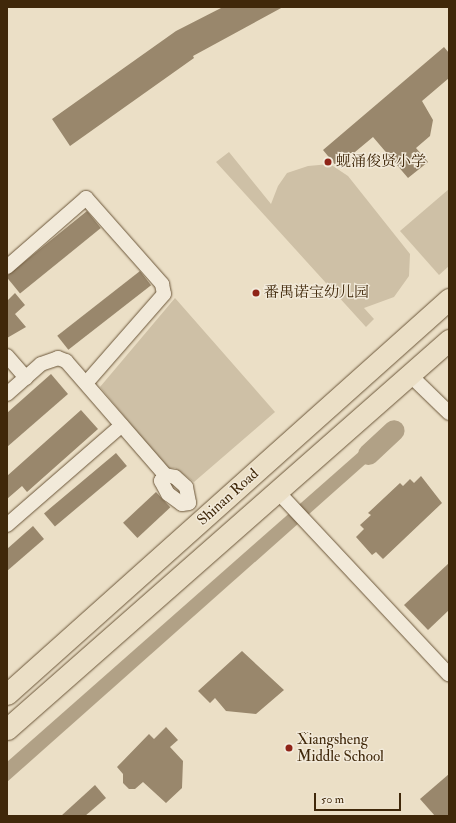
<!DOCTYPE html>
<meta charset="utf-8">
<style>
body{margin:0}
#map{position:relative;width:456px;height:823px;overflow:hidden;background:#ebdfc6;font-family:"IM FELL Double Pica","Noto Serif SC",serif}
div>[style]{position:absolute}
.green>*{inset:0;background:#cec0a6}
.water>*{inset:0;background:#b1a186}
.river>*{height:21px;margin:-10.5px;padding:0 10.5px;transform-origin:10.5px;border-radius:10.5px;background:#b1a186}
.building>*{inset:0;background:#99876c;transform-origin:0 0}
.roads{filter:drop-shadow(0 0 1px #6b5639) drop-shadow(0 0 1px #6b5639)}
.minor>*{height:14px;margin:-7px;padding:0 7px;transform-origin:7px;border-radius:7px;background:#f2eada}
.highway>*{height:21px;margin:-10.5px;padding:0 10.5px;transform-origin:10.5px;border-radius:10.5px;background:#ebdfc6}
.dots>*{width:11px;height:11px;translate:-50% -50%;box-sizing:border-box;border:2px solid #f2eada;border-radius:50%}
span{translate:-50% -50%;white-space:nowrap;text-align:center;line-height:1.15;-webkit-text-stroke:3px #f2eada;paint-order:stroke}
.poi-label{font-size:15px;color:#40280a}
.left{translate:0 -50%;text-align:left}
.street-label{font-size:15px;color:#40280a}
.frame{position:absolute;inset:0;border:8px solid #40280a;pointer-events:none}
.scale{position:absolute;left:314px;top:793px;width:87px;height:18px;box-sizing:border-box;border:2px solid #40280a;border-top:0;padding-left:5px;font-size:12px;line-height:14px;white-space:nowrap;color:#40280a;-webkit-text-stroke:3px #f2eada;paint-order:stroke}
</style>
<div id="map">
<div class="green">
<i style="clip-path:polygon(229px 152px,271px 204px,278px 186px,287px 173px,308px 166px,330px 164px,348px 176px,410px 254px,409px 276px,394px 297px,364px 308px,374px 319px,366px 327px,216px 162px)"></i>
<i style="clip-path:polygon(449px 189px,449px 266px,439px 275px,400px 231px)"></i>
<i style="clip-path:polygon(175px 298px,275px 412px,194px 482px,175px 468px,167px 468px,100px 387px)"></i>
</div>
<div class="water">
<i style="clip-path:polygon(390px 435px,388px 444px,7px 782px,7px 762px,377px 436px)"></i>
</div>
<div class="river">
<i style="left:368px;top:454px;width:35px;rotate:-43deg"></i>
</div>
<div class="building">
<i style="clip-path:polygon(223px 7px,283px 7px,193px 56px,194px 58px,70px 146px,52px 119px,176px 31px)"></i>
<i style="clip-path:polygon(444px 47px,449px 53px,449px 78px,422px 101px,433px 120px,430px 136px,416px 148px,428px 162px,408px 178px,373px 137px,337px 167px,323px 150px)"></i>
<i style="left:87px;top:211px;width:22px;height:104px;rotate:51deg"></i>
<i style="left:140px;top:271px;width:18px;height:105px;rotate:52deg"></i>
<i style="clip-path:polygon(15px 293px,25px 305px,15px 314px,26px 327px,7px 338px,7px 301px)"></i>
<i style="clip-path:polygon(51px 374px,68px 394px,7px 447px,7px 413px)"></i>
<i style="clip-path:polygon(81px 410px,98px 429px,27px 492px,22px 486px,7px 499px,7px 476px)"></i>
<i style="left:116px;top:453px;width:17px;height:94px;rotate:50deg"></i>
<i style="clip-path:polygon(421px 476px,442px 503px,383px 559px,376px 552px,372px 555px,356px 537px,364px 529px,360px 525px,371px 515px,368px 513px,400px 483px,403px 486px,410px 479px,414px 483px)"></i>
<i style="left:156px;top:492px;width:21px;height:45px;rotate:47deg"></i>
<i style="clip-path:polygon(33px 526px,44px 539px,7px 571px,7px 549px)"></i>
<i style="clip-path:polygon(449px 563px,449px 610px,428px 630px,404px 605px)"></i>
<i style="clip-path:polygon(242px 651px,284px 690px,256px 714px,226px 711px,215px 698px,210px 703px,198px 691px)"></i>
<i style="clip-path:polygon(166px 727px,178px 740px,170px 747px,183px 761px,182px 788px,166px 803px,143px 782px,135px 789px,129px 789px,123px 783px,123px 774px,117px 767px,149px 734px,154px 739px)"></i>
<i style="clip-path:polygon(449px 774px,449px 816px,435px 816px,420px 799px)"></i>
<i style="clip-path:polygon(95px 785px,106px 798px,85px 816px,61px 816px)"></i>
</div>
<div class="roads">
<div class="minor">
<i style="left:7px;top:267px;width:105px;rotate:-41.1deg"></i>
<i style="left:86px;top:198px;width:115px;rotate:48.5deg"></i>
<i style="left:162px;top:284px;width:10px;rotate:79deg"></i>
<i style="left:164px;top:294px;width:118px;rotate:131.2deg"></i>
<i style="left:7px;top:356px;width:29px;rotate:49deg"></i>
<i style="left:411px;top:376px;width:53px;rotate:44.2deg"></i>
<i style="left:7px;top:394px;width:45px;rotate:-41.4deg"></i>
<i style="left:41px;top:364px;width:18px;rotate:-19deg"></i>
<i style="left:58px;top:358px;width:9px;rotate:21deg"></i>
<i style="left:66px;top:361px;width:151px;rotate:49deg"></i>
<i style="left:165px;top:475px;width:10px;rotate:11deg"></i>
<i style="left:175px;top:477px;width:15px;rotate:42deg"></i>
<i style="left:186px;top:487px;width:16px;rotate:79deg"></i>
<i style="left:189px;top:503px;width:7px;rotate:172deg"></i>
<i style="left:182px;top:504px;width:17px;rotate:-144deg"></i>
<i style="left:168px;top:494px;width:15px;rotate:-118deg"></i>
<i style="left:161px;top:481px;width:7px;rotate:-56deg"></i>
<i style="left:278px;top:492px;width:250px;rotate:46.9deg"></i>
<i style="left:7px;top:525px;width:152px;rotate:-41deg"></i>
</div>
<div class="highway">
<i style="left:7px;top:694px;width:593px;rotate:-41.79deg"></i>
<i style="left:7px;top:729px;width:589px;rotate:-41.35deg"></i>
</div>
</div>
<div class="dots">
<i style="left:328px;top:162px;background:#8f2418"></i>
<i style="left:256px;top:293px;background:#8f2418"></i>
<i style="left:289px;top:748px;background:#8f2418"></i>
</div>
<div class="poi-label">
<span class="left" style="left:336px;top:162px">蚬涌俊贤小学</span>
<span class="left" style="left:264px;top:293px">番禺诺宝幼儿园</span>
<span class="left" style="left:297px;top:748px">Xiangsheng<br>Middle School</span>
</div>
<div class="street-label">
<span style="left:228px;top:497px;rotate:-42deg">Shinan Road</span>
</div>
<div class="frame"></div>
<div class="scale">50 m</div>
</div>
